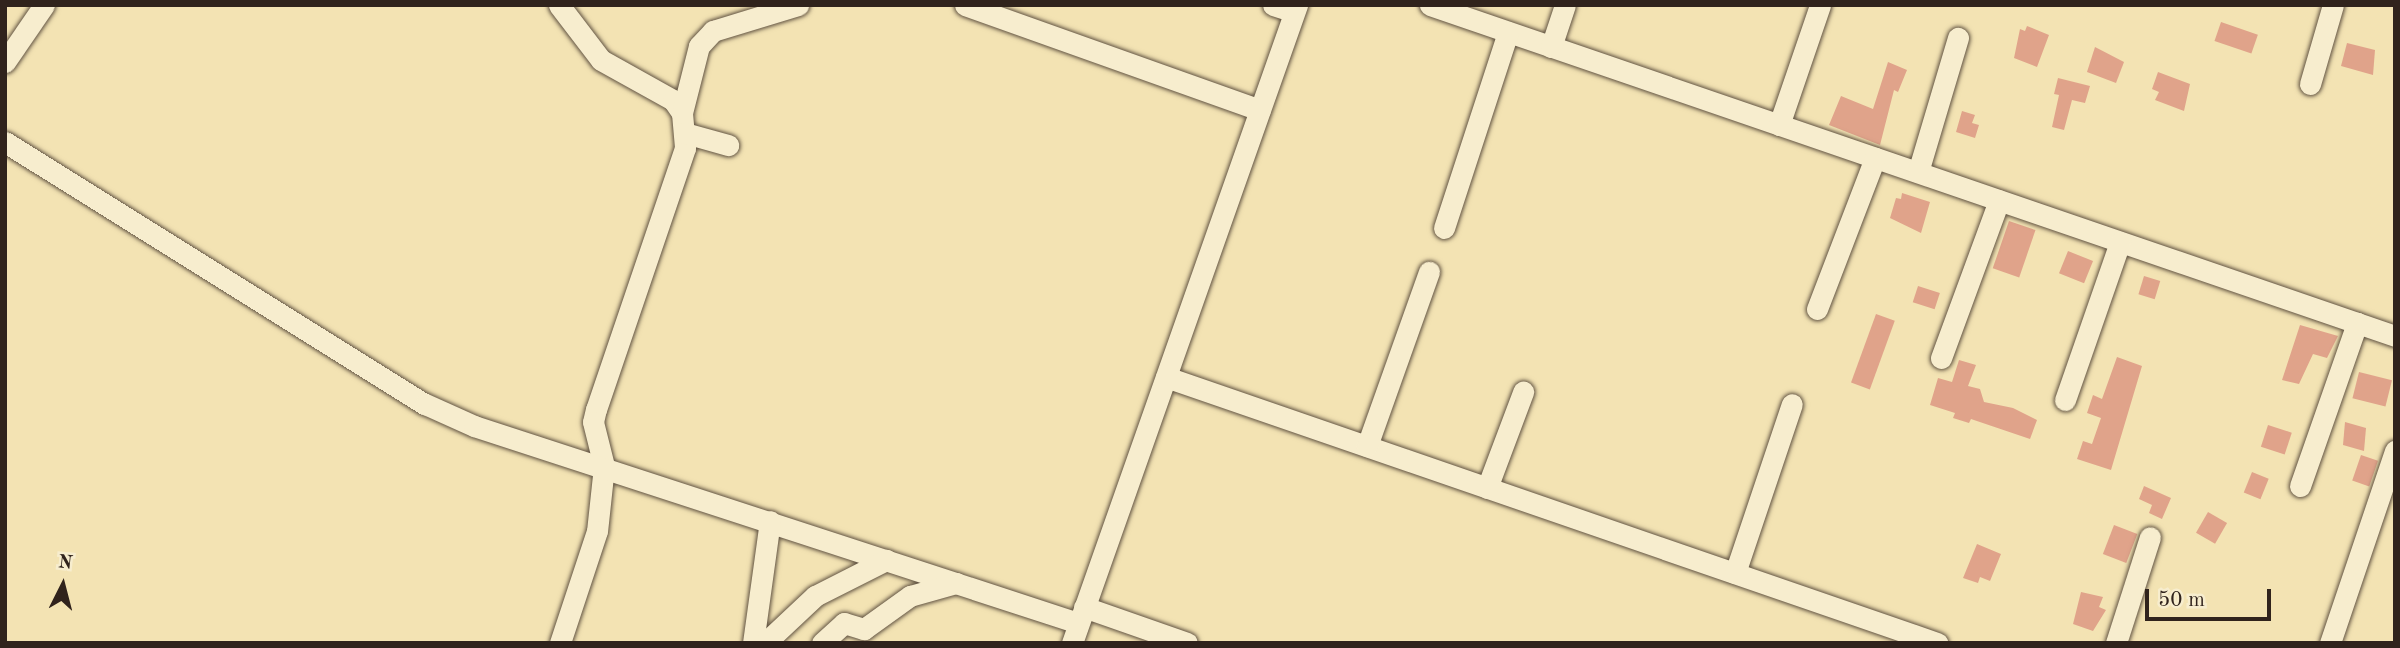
<!DOCTYPE html>
<style>
body{margin:0}
#map{position:relative;width:2400px;height:648px;overflow:hidden;background:#f3e3b3;font-family:"Old Standard TT",serif}
div>[style]{position:absolute}
.building>*{inset:0;background:#e0a38a;transform-origin:0 0}
.roads{filter:drop-shadow(0 0 2px #615342) drop-shadow(0 0 2px #615342)}
.minor>*{height:21px;margin:-10.5px;padding:0 10.5px;transform-origin:10.5px;border-radius:10.5px;background:#f7edce}
span{translate:-50% -50%;white-space:nowrap;text-align:center;line-height:1.15;-webkit-text-stroke:7px #f7edce;paint-order:stroke}
.frame{position:absolute;inset:0;border:7px solid #30231c;pointer-events:none}
.north{position:absolute;left:28px;top:550px;width:70px;height:70px;-webkit-text-stroke:5px #f7edce;paint-order:stroke;rotate:6deg;font-size:19px;font-weight:700;line-height:28px;text-align:center;color:#30231c}
.north::after{content:'';display:block;margin:auto;width:24px;height:32px;background:#30231c;clip-path:polygon(50% 0,100% 100%,50% 72%,0 100%)}
.scale{position:absolute;left:2145px;top:589px;width:126px;height:32px;box-sizing:border-box;border:4px solid #30231c;border-top:0;padding-left:9px;font-size:21px;line-height:24px;white-space:nowrap;color:#30231c;-webkit-text-stroke:5px #f7edce;paint-order:stroke}
</style>
<div id="map">
<div class="building">
<i style="left:2221px;top:22px;width:39px;height:20px;rotate:19deg"></i>
<i style="clip-path:polygon(2027px 26px,2049px 35px,2037px 67px,2014px 58px,2020px 29px,2025px 31px)"></i>
<i style="clip-path:polygon(2347px 43px,2375px 50px,2373px 75px,2341px 66px)"></i>
<i style="clip-path:polygon(2095px 47px,2124px 62px,2116px 83px,2087px 72px)"></i>
<i style="clip-path:polygon(1888px 62px,1907px 70px,1898px 92px,1894px 90px,1880px 145px,1829px 125px,1841px 96px,1873px 109px)"></i>
<i style="clip-path:polygon(2158px 72px,2190px 84px,2184px 111px,2155px 100px,2159px 92px,2152px 89px)"></i>
<i style="clip-path:polygon(2058px 78px,2090px 86px,2085px 103px,2072px 100px,2064px 130px,2052px 127px,2059px 95px,2054px 94px)"></i>
<i style="clip-path:polygon(1962px 111px,1975px 115px,1972px 123px,1979px 125px,1975px 138px,1956px 132px)"></i>
<i style="clip-path:polygon(1902px 193px,1930px 202px,1921px 233px,1890px 218px,1896px 198px,1901px 199px)"></i>
<i style="left:2009px;top:221px;width:28px;height:50px;rotate:19deg"></i>
<i style="left:2068px;top:251px;width:27px;height:24px;rotate:22deg"></i>
<i style="left:2144px;top:276px;width:17px;height:19px;rotate:17deg"></i>
<i style="left:1918px;top:286px;width:23px;height:17px;rotate:18deg"></i>
<i style="left:1876px;top:314px;width:20px;height:73px;rotate:20deg"></i>
<i style="clip-path:polygon(2300px 325px,2338px 336px,2327px 358px,2313px 354px,2299px 384px,2282px 380px)"></i>
<i style="clip-path:polygon(2117px 357px,2142px 366px,2111px 470px,2077px 459px,2083px 441px,2092px 444px,2101px 418px,2087px 413px,2093px 395px,2102px 399px)"></i>
<i style="clip-path:polygon(1959px 360px,1976px 365px,1968px 386px,1980px 389px,1984px 402px,2013px 408px,2037px 420px,2030px 439px,1971px 419px,1969px 423px,1953px 418px,1955px 413px,1930px 405px,1938px 378px,1952px 382px)"></i>
<i style="left:2359px;top:372px;width:34px;height:27px;rotate:14deg"></i>
<i style="clip-path:polygon(2345px 422px,2366px 428px,2364px 451px,2343px 445px)"></i>
<i style="left:2268px;top:425px;width:25px;height:23px;rotate:18deg"></i>
<i style="left:2361px;top:455px;width:18px;height:27px;rotate:19deg"></i>
<i style="left:2252px;top:472px;width:18px;height:22px;rotate:22deg"></i>
<i style="clip-path:polygon(2144px 486px,2171px 498px,2162px 519px,2149px 513px,2152px 505px,2139px 499px)"></i>
<i style="left:2208px;top:512px;width:22px;height:24px;rotate:30deg"></i>
<i style="left:2114px;top:525px;width:25px;height:31px;rotate:21deg"></i>
<i style="clip-path:polygon(1977px 544px,2001px 554px,1990px 581px,1980px 577px,1978px 583px,1963px 578px)"></i>
<i style="clip-path:polygon(2081px 592px,2103px 597px,2099px 607px,2106px 610px,2093px 631px,2073px 624px)"></i>
</div>
<div class="roads">
<div class="minor">
<i style="left:559px;top:5px;width:69px;rotate:52.6deg"></i>
<i style="left:601px;top:60px;width:82px;rotate:29.1deg"></i>
<i style="left:673px;top:100px;width:16px;rotate:55deg"></i>
<i style="left:682px;top:113px;width:35px;rotate:85deg"></i>
<i style="left:685px;top:148px;width:276px;rotate:108.8deg"></i>
<i style="left:596px;top:409px;width:13px;rotate:103deg"></i>
<i style="left:593px;top:422px;width:45px;rotate:76deg"></i>
<i style="left:604px;top:466px;width:65px;rotate:96.1deg"></i>
<i style="left:597px;top:531px;width:118px;rotate:108.3deg"></i>
<i style="left:965px;top:5px;width:313px;rotate:19.6deg"></i>
<i style="left:1273px;top:5px;width:22px;rotate:18deg"></i>
<i style="left:1430px;top:5px;width:1020px;rotate:18.93deg"></i>
<i style="left:1551px;top:47px;width:44px;rotate:-71.6deg"></i>
<i style="left:5px;top:62px;width:69px;rotate:-55.6deg"></i>
<i style="left:2310px;top:84px;width:82px;rotate:-73.8deg"></i>
<i style="left:682px;top:113px;width:69px;rotate:-75.8deg"></i>
<i style="left:699px;top:46px;width:21px;rotate:-47deg"></i>
<i style="left:713px;top:31px;width:89px;rotate:-17deg"></i>
<i style="left:1779px;top:125px;width:127px;rotate:-71.1deg"></i>
<i style="left:685px;top:133px;width:45px;rotate:15.6deg"></i>
<i style="left:5px;top:142px;width:495px;rotate:32deg"></i>
<i style="left:425px;top:404px;width:54px;rotate:24.2deg"></i>
<i style="left:474px;top:426px;width:635px;rotate:18.06deg"></i>
<i style="left:1918px;top:172px;width:140px;rotate:-73.4deg"></i>
<i style="left:1444px;top:228px;width:206px;rotate:-71.9deg"></i>
<i style="left:1817px;top:309px;width:162px;rotate:-69deg"></i>
<i style="left:1941px;top:358px;width:168px;rotate:-69.8deg"></i>
<i style="left:1166px;top:377px;width:816px;rotate:19.03deg"></i>
<i style="left:2065px;top:400px;width:167px;rotate:-70.8deg"></i>
<i style="left:1367px;top:446px;width:185px;rotate:-70.4deg"></i>
<i style="left:2300px;top:486px;width:173px;rotate:-70.7deg"></i>
<i style="left:1487px;top:488px;width:103px;rotate:-69.4deg"></i>
<i style="left:1735px;top:573px;width:178px;rotate:-71.4deg"></i>
<i style="left:1084px;top:607px;width:109px;rotate:19.3deg"></i>
<i style="left:753px;top:643px;width:123px;rotate:-82.1deg"></i>
<i style="left:765px;top:643px;width:69px;rotate:-43.2deg"></i>
<i style="left:815px;top:596px;width:80px;rotate:-26.9deg"></i>
<i style="left:822px;top:643px;width:30px;rotate:-42deg"></i>
<i style="left:844px;top:623px;width:21px;rotate:17deg"></i>
<i style="left:864px;top:629px;width:57px;rotate:-35.7deg"></i>
<i style="left:910px;top:596px;width:48px;rotate:-15.8deg"></i>
<i style="left:1072px;top:643px;width:677px;rotate:-70.57deg"></i>
<i style="left:2116px;top:643px;width:111px;rotate:-72.2deg"></i>
<i style="left:2330px;top:643px;width:203px;rotate:-71.3deg"></i>
</div>
</div>
<div class="frame"></div>
<div class="north">N</div>
<div class="scale">50 m</div>
</div>
